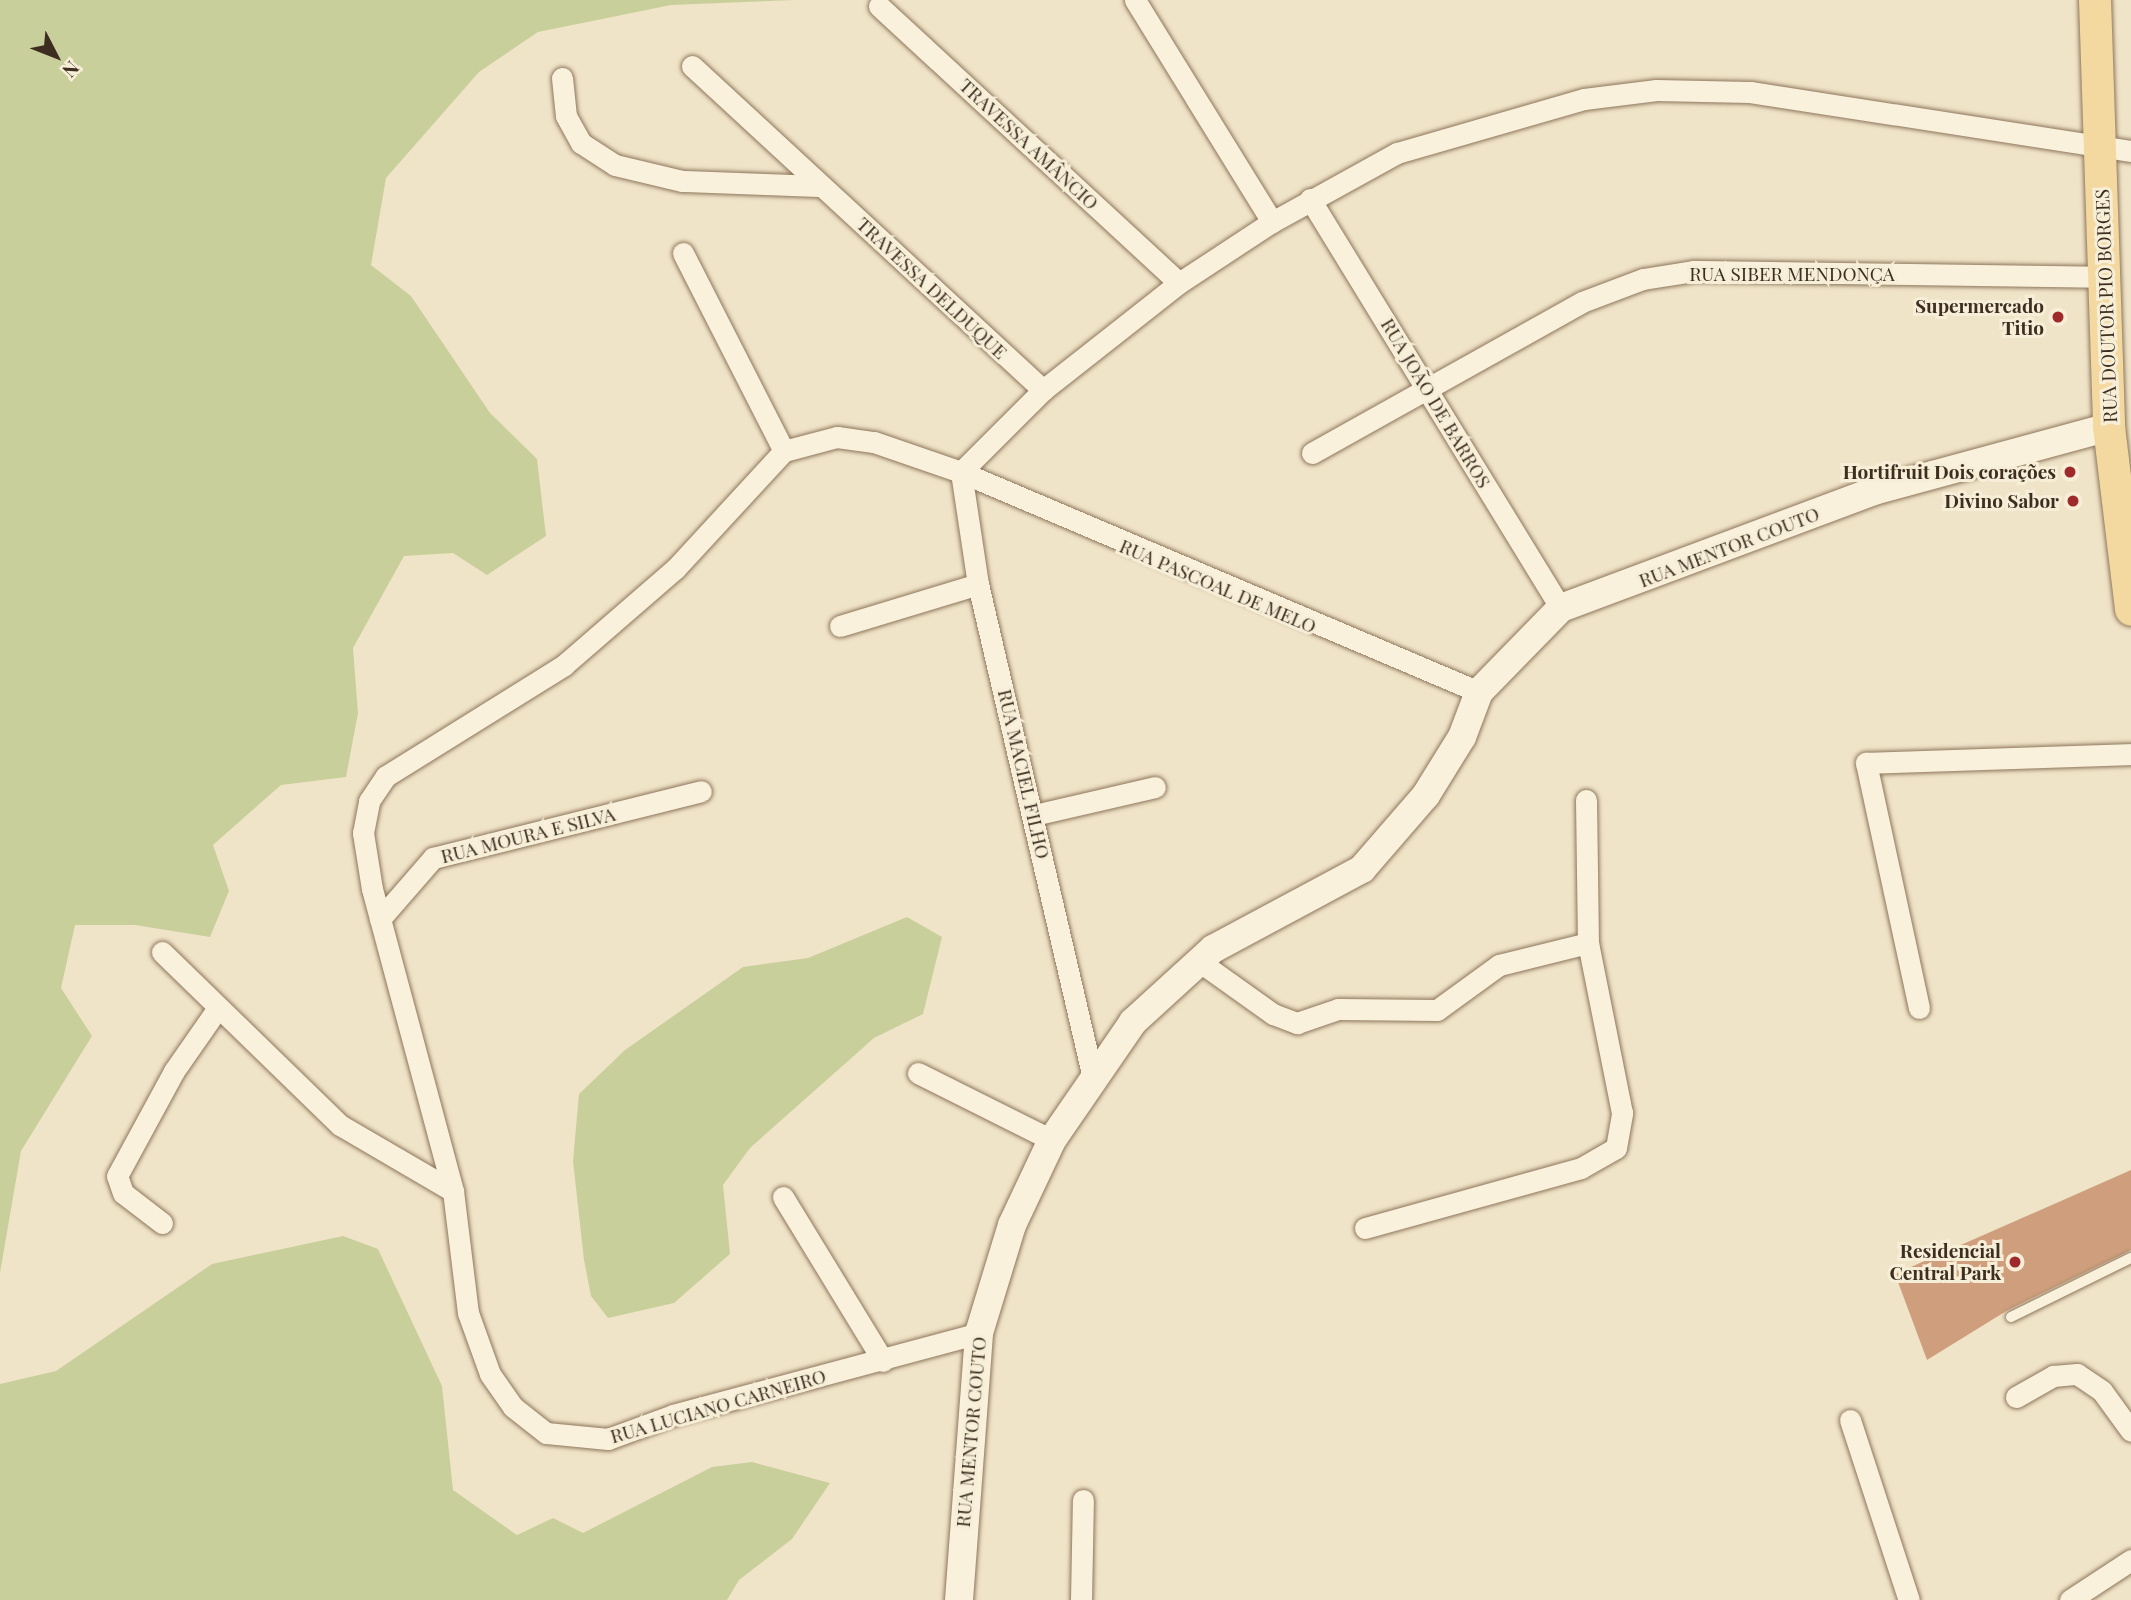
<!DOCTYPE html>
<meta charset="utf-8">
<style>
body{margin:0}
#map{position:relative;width:2131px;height:1600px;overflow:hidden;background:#f0e4c8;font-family:"Playfair Display",serif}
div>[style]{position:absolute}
.green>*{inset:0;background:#c9cf9b}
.building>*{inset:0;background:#cf9f7d}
.roads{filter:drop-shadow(0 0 2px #8d765c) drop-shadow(0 0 2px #8d765c)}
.lane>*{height:10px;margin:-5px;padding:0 5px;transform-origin:5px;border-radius:5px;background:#faf1dc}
.street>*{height:21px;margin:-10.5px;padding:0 10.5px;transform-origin:10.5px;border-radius:10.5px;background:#faf1dc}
.secondary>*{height:28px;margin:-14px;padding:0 14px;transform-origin:14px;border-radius:14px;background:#faf1dc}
.primary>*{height:32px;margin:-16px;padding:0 16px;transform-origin:16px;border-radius:16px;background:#f3d9a0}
.dots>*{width:19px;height:19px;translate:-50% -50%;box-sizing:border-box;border:4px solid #f7eed8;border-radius:50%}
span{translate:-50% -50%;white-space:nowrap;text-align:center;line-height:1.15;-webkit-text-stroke:6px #f7eed8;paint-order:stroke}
.street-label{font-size:19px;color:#3d2e20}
.poi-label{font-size:19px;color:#3d2e20;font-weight:700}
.right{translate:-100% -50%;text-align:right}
.north{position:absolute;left:21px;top:21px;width:70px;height:70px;-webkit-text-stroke:5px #f7eed8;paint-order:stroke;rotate:132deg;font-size:19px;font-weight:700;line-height:28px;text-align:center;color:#3d2e20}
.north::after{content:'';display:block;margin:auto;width:24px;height:32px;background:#3d2e20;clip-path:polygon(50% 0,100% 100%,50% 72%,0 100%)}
</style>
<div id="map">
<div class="green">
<i style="clip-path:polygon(0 0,794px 0,671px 5px,538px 32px,479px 72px,386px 178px,371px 265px,411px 296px,490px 413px,537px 459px,546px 536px,487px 575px,453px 553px,404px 556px,353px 648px,358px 713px,346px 777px,281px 785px,213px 845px,229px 891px,210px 937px,135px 925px,75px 925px,61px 988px,92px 1036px,21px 1151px,0 1273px)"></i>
<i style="clip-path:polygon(907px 917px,942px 937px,923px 1014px,874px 1038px,750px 1148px,723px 1185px,730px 1254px,674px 1303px,608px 1318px,591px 1296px,584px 1260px,573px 1161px,579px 1094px,625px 1050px,743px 967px,808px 958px)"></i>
<i style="clip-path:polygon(343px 1236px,378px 1249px,442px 1386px,453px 1490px,517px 1535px,553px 1518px,583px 1533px,712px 1467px,752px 1462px,830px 1483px,792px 1539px,739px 1580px,727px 1600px,0 1600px,0 1384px,56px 1371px,212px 1264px)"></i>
</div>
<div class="building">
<i style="clip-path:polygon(2131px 1170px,2131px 1250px,2008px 1310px,1927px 1360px,1895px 1274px)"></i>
</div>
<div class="roads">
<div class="lane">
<i style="left:2011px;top:1317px;width:134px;rotate:-26.2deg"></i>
</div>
<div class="street">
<i style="left:1135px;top:0;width:261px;rotate:58.3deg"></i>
<i style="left:879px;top:6px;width:408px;rotate:42.7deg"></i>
<i style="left:692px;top:66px;width:478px;rotate:42.7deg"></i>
<i style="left:562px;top:78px;width:38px;rotate:84deg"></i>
<i style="left:566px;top:116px;width:31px;rotate:61deg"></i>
<i style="left:581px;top:143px;width:40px;rotate:32.9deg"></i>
<i style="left:615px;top:165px;width:69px;rotate:13.4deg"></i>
<i style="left:682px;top:181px;width:139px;rotate:2.1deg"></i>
<i style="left:1310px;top:199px;width:480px;rotate:58.5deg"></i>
<i style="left:683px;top:253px;width:222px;rotate:63deg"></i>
<i style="left:1312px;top:453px;width:309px;rotate:-29.2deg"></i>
<i style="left:1582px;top:302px;width:65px;rotate:-20.7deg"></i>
<i style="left:1643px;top:279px;width:52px;rotate:-8.9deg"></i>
<i style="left:1694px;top:271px;width:412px;rotate:0.8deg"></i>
<i style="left:961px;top:472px;width:113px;rotate:81.4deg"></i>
<i style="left:978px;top:584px;width:503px;rotate:76.9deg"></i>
<i style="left:961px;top:472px;width:563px;rotate:23.01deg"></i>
<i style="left:840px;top:626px;width:144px;rotate:-16.9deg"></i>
<i style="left:1034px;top:815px;width:124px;rotate:-13deg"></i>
<i style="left:380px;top:919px;width:81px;rotate:-49deg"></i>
<i style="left:433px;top:858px;width:276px;rotate:-14deg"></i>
<i style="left:162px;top:952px;width:248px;rotate:44.2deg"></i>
<i style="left:340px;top:1125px;width:131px;rotate:30.3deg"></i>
<i style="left:1200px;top:962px;width:90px;rotate:35.5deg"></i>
<i style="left:1273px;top:1014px;width:26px;rotate:21deg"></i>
<i style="left:1297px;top:1023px;width:43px;rotate:-18.9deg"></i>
<i style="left:1338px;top:1009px;width:99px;rotate:0.6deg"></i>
<i style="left:1437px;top:1010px;width:77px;rotate:-36deg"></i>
<i style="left:1499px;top:965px;width:92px;rotate:-13.9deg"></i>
<i style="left:1919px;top:1008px;width:251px;rotate:-102.2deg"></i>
<i style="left:1866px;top:763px;width:265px;rotate:-1.9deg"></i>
<i style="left:918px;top:1073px;width:150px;rotate:26.6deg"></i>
<i style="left:783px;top:1197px;width:192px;rotate:58.6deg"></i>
<i style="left:162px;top:1223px;width:49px;rotate:-142.4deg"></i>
<i style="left:123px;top:1193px;width:18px;rotate:-109deg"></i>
<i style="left:117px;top:1176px;width:119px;rotate:-61.5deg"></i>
<i style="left:174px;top:1071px;width:77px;rotate:-55.1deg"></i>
<i style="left:1365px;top:1228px;width:224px;rotate:-15.5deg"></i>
<i style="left:1581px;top:1168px;width:40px;rotate:-29.7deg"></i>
<i style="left:1616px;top:1148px;width:36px;rotate:-80deg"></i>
<i style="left:1622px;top:1113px;width:173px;rotate:-101.3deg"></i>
<i style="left:1588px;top:943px;width:143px;rotate:-90.8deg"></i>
<i style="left:979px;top:1333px;width:317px;rotate:165deg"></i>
<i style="left:673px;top:1415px;width:69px;rotate:159.7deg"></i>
<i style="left:608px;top:1439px;width:62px;rotate:-174.5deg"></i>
<i style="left:546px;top:1433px;width:42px;rotate:-141.8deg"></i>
<i style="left:513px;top:1407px;width:40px;rotate:-124.9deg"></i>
<i style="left:490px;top:1374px;width:65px;rotate:-109.8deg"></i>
<i style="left:468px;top:1313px;width:123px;rotate:-97deg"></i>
<i style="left:453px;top:1191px;width:313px;rotate:-105deg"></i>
<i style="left:372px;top:889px;width:57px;rotate:-99.1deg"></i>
<i style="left:363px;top:833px;width:33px;rotate:-79deg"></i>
<i style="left:369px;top:801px;width:30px;rotate:-56deg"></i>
<i style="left:386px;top:776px;width:210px;rotate:-31.9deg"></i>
<i style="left:564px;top:665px;width:147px;rotate:-40.9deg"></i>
<i style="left:675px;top:569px;width:161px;rotate:-47.3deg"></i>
<i style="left:784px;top:451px;width:55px;rotate:-14.8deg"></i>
<i style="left:837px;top:437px;width:37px;rotate:8deg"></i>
<i style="left:874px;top:442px;width:92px;rotate:19deg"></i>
<i style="left:961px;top:472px;width:116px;rotate:-45deg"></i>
<i style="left:1043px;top:390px;width:173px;rotate:-38.2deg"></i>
<i style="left:1179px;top:283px;width:111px;rotate:-33.3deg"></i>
<i style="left:1272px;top:222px;width:143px;rotate:-28.9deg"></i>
<i style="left:1397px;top:153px;width:195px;rotate:-16.1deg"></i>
<i style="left:1584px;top:99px;width:73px;rotate:-7.1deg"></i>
<i style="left:1656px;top:90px;width:94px;rotate:1.2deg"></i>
<i style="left:1750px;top:92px;width:386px;rotate:8.8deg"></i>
<i style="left:2016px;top:1397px;width:43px;rotate:-29.6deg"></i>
<i style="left:2053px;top:1376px;width:24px;rotate:-5deg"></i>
<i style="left:2077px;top:1374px;width:30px;rotate:34deg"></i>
<i style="left:2102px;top:1391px;width:49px;rotate:54.1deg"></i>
<i style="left:1850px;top:1420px;width:189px;rotate:71.9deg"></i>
<i style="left:1081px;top:1600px;width:100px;rotate:-88.9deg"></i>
<i style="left:2070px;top:1600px;width:73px;rotate:-33.3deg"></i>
</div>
<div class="secondary">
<i style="left:959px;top:1600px;width:268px;rotate:-85.7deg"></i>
<i style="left:979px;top:1333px;width:113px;rotate:-73deg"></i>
<i style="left:1012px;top:1225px;width:94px;rotate:-64.8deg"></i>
<i style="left:1052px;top:1140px;width:143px;rotate:-55.5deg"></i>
<i style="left:1133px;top:1022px;width:108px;rotate:-42.4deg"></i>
<i style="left:1213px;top:949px;width:169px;rotate:-28.2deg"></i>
<i style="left:1362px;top:869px;width:98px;rotate:-49.1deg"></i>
<i style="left:1426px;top:795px;width:68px;rotate:-58.2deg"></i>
<i style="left:1462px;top:737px;width:48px;rotate:-69.3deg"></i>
<i style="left:1479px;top:692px;width:117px;rotate:-45.7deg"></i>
<i style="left:1561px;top:608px;width:337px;rotate:-20.5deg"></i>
<i style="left:1877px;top:490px;width:240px;rotate:-15.2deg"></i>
</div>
<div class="primary">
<i style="left:2095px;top:0;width:427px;rotate:88.1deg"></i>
<i style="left:2109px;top:427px;width:184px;rotate:83.1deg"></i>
</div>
</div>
<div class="dots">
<i style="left:2058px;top:317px;background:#9e2a2b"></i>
<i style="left:2070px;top:472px;background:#9e2a2b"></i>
<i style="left:2073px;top:501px;background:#9e2a2b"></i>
<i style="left:2015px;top:1262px;background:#9e2a2b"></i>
</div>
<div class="street-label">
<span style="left:1029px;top:144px;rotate:43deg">TRAVESSA AMÂNCIO</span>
<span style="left:1792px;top:274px">RUA SIBER MENDONÇA</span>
<span style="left:932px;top:288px;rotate:43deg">TRAVESSA DELDUQUE</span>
<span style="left:2106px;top:306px;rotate:-92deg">RUA DOUTOR PIO BORGES</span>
<span style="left:1436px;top:403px;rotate:59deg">RUA JOÃO DE BARROS</span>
<span style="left:1729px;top:547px;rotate:-21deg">RUA MENTOR COUTO</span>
<span style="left:1218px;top:586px;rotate:23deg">RUA PASCOAL DE MELO</span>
<span style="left:1024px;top:774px;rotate:77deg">RUA MACIEL FILHO</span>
<span style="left:528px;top:835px;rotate:-14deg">RUA MOURA E SILVA</span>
<span style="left:718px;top:1406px;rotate:-16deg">RUA LUCIANO CARNEIRO</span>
<span style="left:971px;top:1432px;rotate:-85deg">RUA MENTOR COUTO</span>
</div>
<div class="poi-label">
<span class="right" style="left:2044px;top:317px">Supermercado<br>Titio</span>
<span class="right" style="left:2056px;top:472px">Hortifruit Dois corações</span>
<span class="right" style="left:2059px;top:501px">Divino Sabor</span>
<span class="right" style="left:2001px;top:1262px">Residencial<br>Central Park</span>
</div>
<div class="north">N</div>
</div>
